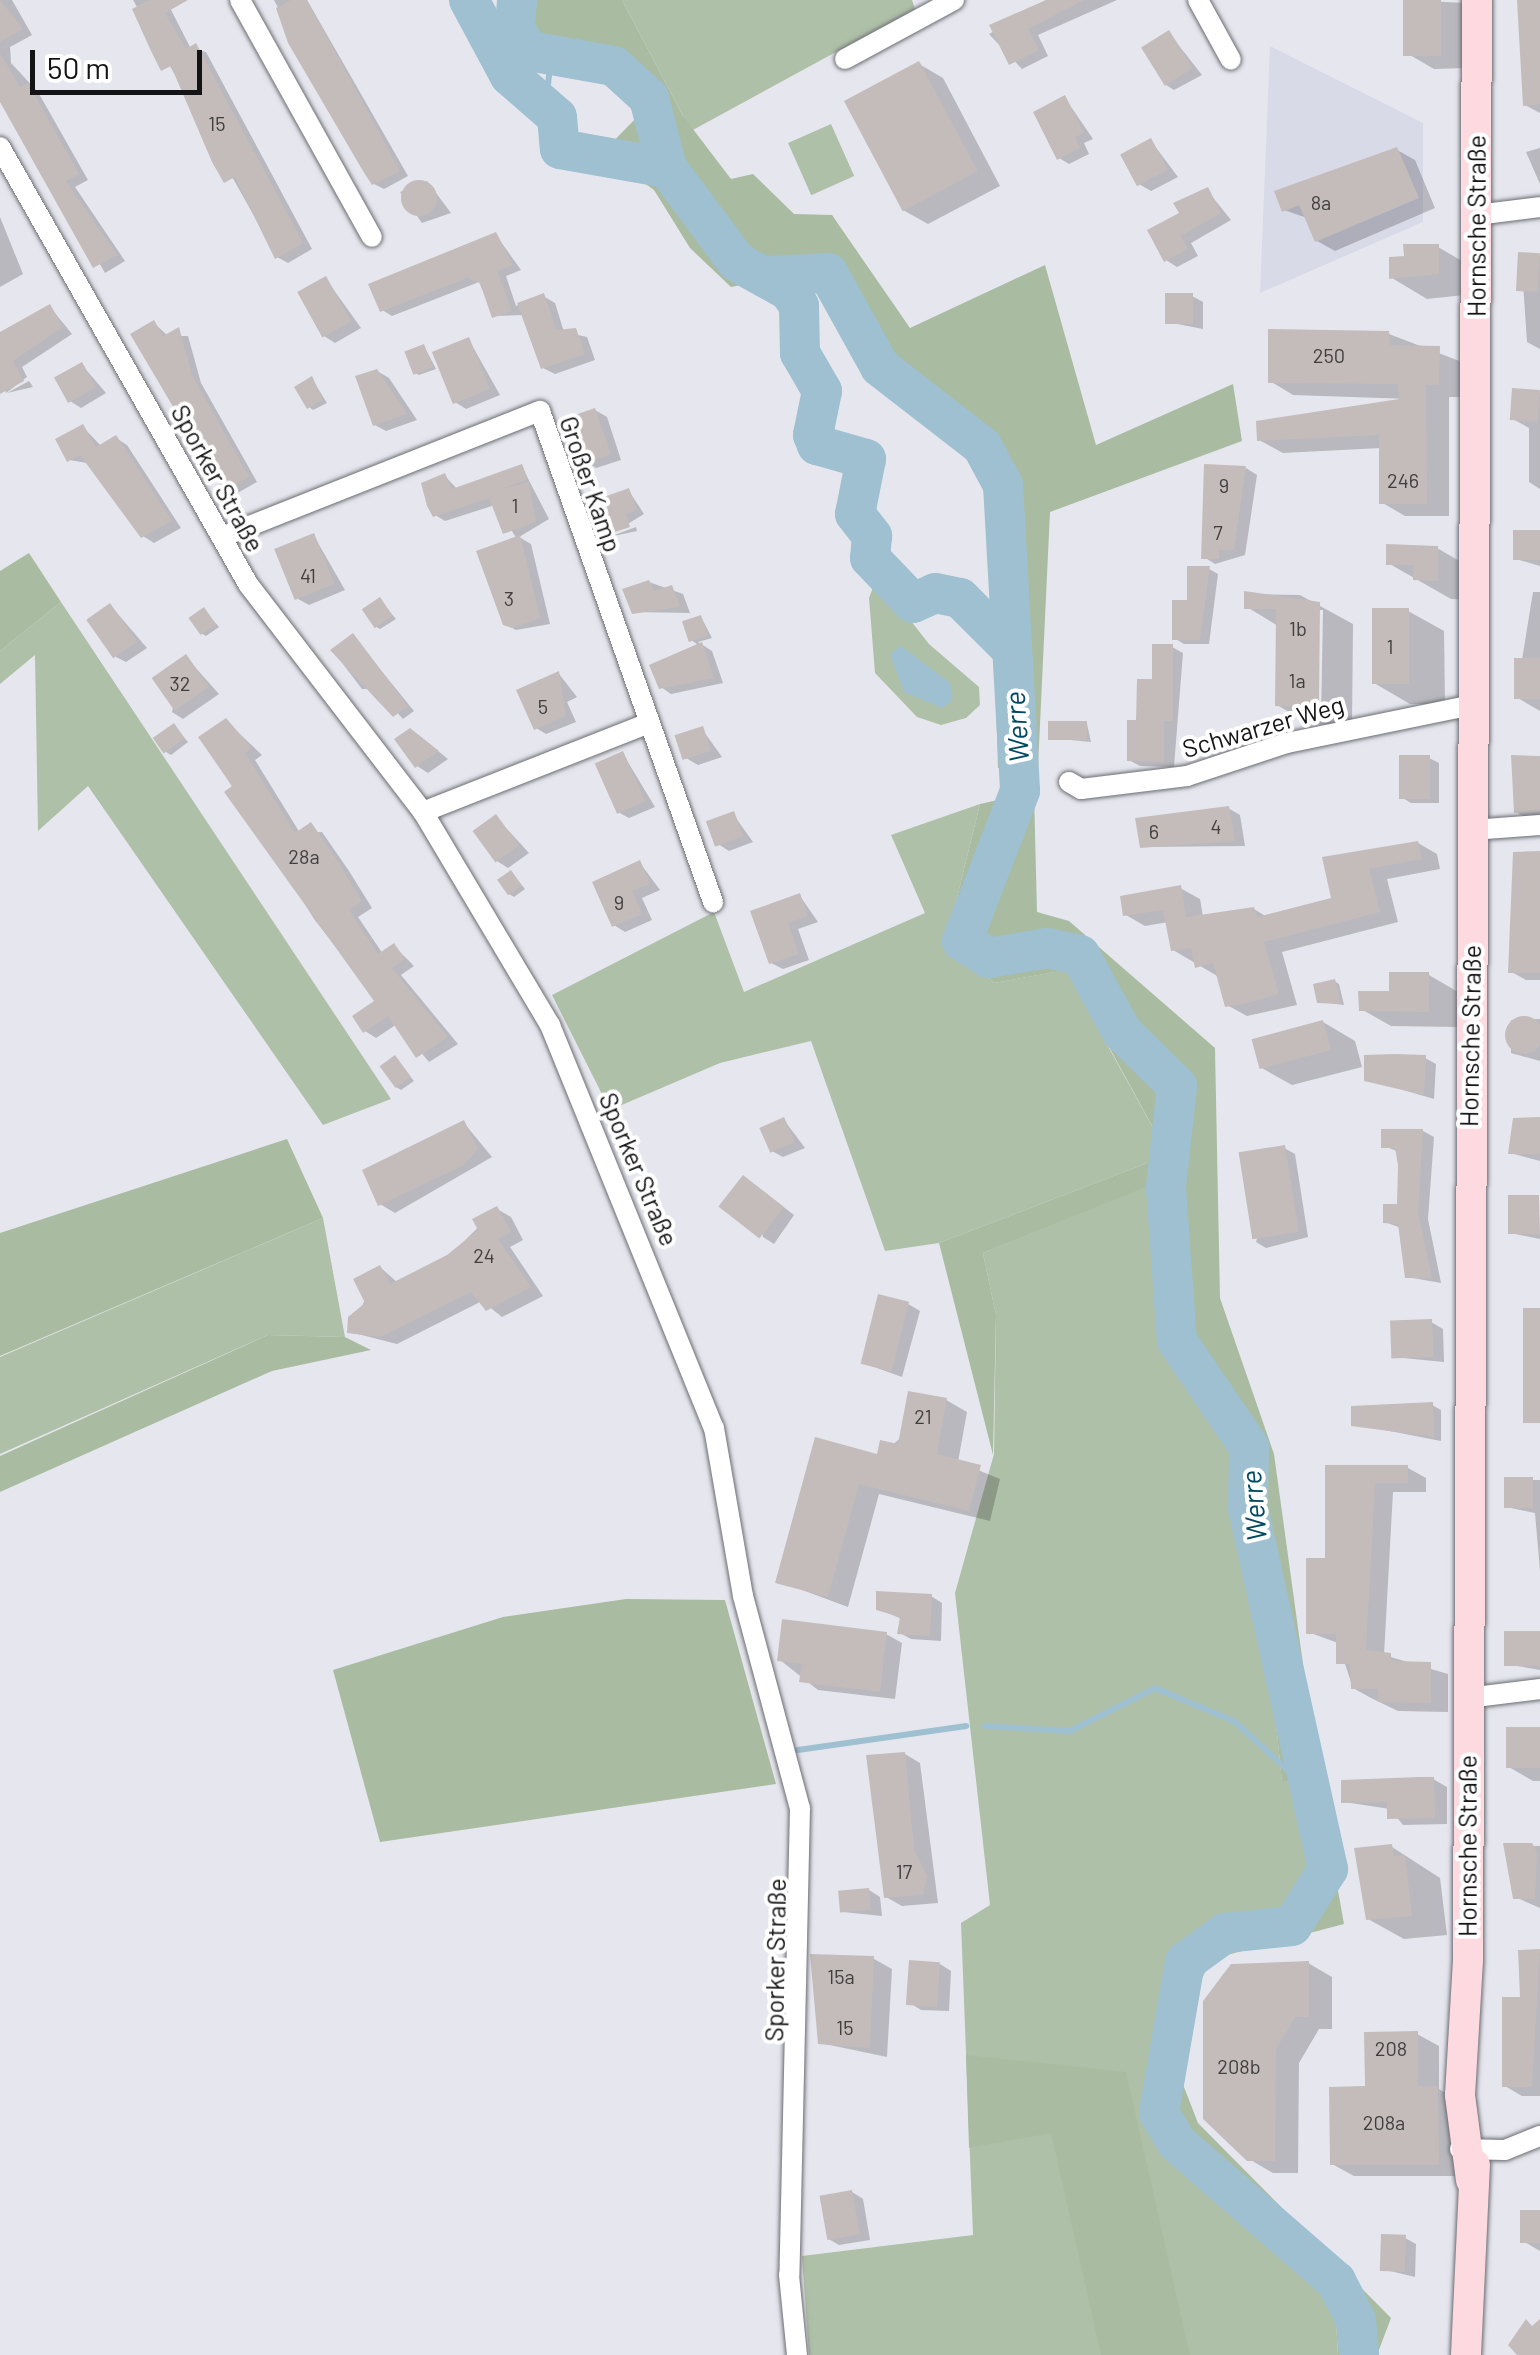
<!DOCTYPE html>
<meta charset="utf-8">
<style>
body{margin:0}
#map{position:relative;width:1540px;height:2355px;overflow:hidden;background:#e6e7ee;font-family:Barlow,sans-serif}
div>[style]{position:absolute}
.built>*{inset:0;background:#d9dae8}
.green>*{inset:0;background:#afc0a8;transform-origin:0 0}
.forest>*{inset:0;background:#a9bca1}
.water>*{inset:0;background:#9ec0d1}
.shadow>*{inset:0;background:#0003}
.stream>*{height:6px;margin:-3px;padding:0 3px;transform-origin:3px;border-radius:3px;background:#9ec0d1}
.river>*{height:40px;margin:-20px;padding:0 20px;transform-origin:20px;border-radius:20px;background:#9ec0d1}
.building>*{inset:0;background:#c4bcbb;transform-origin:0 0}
.round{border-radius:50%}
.roads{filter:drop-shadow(0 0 2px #6b6c72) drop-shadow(0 0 2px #6b6c72)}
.minor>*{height:20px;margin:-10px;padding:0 10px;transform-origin:10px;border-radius:10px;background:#fff}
.secondary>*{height:30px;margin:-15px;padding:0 15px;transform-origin:15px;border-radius:15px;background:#fddae0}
span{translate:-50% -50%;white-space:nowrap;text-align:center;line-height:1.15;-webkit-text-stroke:8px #fff;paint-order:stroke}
.number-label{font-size:20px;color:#403e3f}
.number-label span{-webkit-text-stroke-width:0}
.street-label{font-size:25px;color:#141416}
.water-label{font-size:28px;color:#014861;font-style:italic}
.scale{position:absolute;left:30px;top:50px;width:172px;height:45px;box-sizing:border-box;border:5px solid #141416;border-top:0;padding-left:12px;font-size:30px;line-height:35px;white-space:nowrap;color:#141416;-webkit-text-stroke:8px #fff;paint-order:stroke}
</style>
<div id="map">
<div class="built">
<i style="clip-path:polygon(1270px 46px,1423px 123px,1423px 222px,1260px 293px)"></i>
</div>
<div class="green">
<i style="clip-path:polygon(622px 0,912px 0,915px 9px,691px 131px)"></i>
<i style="left:831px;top:124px;width:57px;height:47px;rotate:66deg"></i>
<i style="clip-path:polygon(879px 572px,913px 603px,911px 621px,929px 644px,979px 687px,980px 705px,966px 718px,941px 725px,917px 717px,875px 673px,869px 598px)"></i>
<i style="clip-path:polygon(61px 602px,391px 1099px,323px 1125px,88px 786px,38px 831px,35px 655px,0 684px,0 651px)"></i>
<i style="clip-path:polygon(980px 804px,947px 938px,994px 983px,1066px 970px,1168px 1155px,939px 1243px,885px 1251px,811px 1041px,720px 1063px,610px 1110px,552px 995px,714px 912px,744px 992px,925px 913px,891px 835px)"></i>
<i style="clip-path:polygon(1170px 1177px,1190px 1340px,1248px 1452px,1282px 1781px,1320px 1785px,1334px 1868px,1274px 1915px,1221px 1920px,1177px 1956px,1168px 2119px,1304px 2259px,1335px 2303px,1338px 2355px,809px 2355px,802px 2256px,973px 2235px,961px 1923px,990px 1905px,955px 1593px,994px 1454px,996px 1315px,983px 1253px)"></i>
<i style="clip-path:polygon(323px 1218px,345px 1337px,268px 1335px,0 1454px,0 1357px)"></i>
</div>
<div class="forest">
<i style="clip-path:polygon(505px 0,622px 0,683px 116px,731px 179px,753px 174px,794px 214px,832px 215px,910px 328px,1045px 265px,1096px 445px,1233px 384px,1242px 441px,1050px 512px,1038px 767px,998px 768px,989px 480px,949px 421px,872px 353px,824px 269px,731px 287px,690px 248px,654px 190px,602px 153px,638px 116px,627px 86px,527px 69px,501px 17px)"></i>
<i style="clip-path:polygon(29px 553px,61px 602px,0 651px,0 571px)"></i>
<i style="clip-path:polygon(1034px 792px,1037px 912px,1069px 921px,1215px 1048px,1220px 1298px,1274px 1454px,1319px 1780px,1282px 1782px,1248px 1452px,1190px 1342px,1168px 1260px,1169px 1178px,983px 1253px,996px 1315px,993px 1455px,939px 1243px,1168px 1155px,1067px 970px,994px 983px,947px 938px,980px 804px)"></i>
<i style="clip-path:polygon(287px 1139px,323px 1218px,0 1356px,0 1233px)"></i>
<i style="clip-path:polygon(268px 1335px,345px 1337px,371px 1350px,272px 1371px,0 1492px,0 1456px)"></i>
<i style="clip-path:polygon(626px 1599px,725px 1600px,776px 1784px,380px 1842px,333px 1670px,503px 1617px)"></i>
<i style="clip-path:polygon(1334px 1868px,1344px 1924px,1212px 1959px,1181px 2018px,1184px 2087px,1198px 2123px,1391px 2318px,1377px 2355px,1338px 2355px,1335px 2303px,1168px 2119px,1154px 2057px,1177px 1956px,1194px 1930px,1274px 1915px)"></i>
<i style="clip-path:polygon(966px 2055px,1126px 2072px,1190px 2355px,1101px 2355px,1051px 2133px,969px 2148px)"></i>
</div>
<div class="water">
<i style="clip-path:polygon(901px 646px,950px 683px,952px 701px,942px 708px,904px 692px,890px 654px)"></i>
</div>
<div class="shadow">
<i style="clip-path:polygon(0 0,12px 0,32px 35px,10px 47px,11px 63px,38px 92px,88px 180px,75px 187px,125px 261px,105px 273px,0 90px)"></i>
<i style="clip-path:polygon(133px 0,166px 0,191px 49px,206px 52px,312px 249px,288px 263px,277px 257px)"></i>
<i style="clip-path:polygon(274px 0,307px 0,408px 176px,384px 189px,374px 184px)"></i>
<i style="clip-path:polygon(1051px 0,1117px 0,1038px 35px,1048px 56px,1022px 69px,989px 34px)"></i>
<i style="clip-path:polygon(1406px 0,1465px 3px,1465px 68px,1434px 69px,1410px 55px)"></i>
<i style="clip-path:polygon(1518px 0,1540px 0,1540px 113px,1525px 105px)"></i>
<i style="clip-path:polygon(1169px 33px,1202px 75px,1174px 90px,1163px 83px)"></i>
<i style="clip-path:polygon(919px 64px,943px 78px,1000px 186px,928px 224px,903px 210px)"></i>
<i style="clip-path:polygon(1065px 98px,1093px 139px,1084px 143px,1089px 154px,1069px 164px,1059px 158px)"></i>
<i style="clip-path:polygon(1151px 141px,1178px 177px,1151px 191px,1139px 184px)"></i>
<i style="clip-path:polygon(1540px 148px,1540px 184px,1526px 152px)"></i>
<i style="clip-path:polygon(1397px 150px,1415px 160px,1435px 208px,1335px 251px,1317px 241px,1307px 218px,1284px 210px)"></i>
<i style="clip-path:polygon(427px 181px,451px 213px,422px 223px,400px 192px)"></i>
<i style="clip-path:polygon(1207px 190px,1231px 220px,1191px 243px,1198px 256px,1177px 267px,1166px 260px,1182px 214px)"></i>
<i style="clip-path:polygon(0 217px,23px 274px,0 287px)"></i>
<i style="clip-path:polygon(496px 235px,521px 270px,506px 276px,516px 306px,543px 296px,555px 303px,564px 332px,587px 337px,595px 360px,555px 374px,543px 368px,524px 315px,494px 316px,479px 282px,392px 316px,382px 310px)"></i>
<i style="clip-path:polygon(1438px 247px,1474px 268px,1474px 294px,1427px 299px,1392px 278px,1406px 259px)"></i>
<i style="clip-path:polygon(1521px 254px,1540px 256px,1540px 349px,1527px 342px)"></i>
<i style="clip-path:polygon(326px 279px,361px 328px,335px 343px,324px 336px)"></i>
<i style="clip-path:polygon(1192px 296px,1203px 302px,1203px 329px,1167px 322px)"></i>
<i style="clip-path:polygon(50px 307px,72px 334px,22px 367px,27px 377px,6px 393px,0 334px)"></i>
<i style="clip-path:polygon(154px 323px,168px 336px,188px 336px,201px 383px,257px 482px,234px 495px,225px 489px)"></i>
<i style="clip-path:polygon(1389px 334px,1462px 362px,1462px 397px,1449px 397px,1449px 516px,1405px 516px,1381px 502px,1381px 448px,1283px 453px,1259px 440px,1410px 399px,1293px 395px,1270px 381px)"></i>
<i style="clip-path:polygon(469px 340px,500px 395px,466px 409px,455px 402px)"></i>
<i style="clip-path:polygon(424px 346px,436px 369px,419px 375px,414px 372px)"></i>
<i style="clip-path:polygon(82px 365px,106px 393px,81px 408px,70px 401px)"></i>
<i style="clip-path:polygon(377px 371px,389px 378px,417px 420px,386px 431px,375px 425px)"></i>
<i style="clip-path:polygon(312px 379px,327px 403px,313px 410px,309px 407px)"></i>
<i style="clip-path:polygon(29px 381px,33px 387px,7px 393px)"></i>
<i style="clip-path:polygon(1540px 392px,1540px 489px,1529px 482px,1529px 428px,1513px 419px)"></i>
<i style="clip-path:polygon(595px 410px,607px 417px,621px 460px,596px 468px,585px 461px)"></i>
<i style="clip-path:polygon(83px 427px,102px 447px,116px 438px,127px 445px,181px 528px,154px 543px,143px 536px,87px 463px,69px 460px)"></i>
<i style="clip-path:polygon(522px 467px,549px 519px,519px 537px,531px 544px,550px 624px,516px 630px,505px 624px,517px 539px,495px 505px,445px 521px,435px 515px,445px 476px,458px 490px)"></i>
<i style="clip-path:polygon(1246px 468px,1257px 475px,1245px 555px,1215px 564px,1204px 557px)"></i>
<i style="clip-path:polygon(629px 491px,644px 514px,608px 536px,605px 535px)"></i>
<i style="clip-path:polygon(636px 527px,637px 531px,609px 537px)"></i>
<i style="clip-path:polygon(1540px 533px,1540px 566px,1516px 559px)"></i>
<i style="clip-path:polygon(314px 536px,345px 590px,309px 605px,298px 599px)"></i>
<i style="clip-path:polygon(1437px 548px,1473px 569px,1473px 600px,1451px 599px,1388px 563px)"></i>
<i style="clip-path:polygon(1209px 569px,1218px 574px,1209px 644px,1184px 644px,1174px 638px)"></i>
<i style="clip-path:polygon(649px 582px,683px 594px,690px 613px,634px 612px)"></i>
<i style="clip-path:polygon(1533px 592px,1540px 592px,1540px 711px,1516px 697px)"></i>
<i style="clip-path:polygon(evenodd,1247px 594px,1300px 595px,1353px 624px,1352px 724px,1310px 724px,1277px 705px,1278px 626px,1247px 607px,1247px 594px,1318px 610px,1323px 610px,1321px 719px,1316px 719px,1318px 610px)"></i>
<i style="clip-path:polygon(380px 600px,396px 619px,380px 629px,375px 626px)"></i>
<i style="clip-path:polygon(111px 606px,147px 648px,126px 662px,114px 656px)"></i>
<i style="clip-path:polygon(204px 610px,219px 627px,206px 636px,201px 633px)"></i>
<i style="clip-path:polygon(1408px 611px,1444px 631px,1445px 704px,1410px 704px,1374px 683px)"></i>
<i style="clip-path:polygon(701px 617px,712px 638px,698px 642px,712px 651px,723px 683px,671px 694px,661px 687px,700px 646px,691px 640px)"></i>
<i style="clip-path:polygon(353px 636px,414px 711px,403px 719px,376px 689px,362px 689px,333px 651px)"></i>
<i style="clip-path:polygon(1172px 647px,1183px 653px,1174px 767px,1140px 766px,1129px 760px,1138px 723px)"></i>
<i style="clip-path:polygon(186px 657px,219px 694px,183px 719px,172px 712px)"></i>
<i style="clip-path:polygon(559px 674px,577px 697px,567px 702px,576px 722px,546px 734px,536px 728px)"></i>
<i style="clip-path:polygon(226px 721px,262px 755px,255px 760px,300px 833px,322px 832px,349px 871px,372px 908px,358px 917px,383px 954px,394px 946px,414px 966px,401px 975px,458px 1044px,429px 1062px,397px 1024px,376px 1038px,365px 1031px,378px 1001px,314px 919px,202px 738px)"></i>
<i style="clip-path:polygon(1087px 724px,1091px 742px,1050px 738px)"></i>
<i style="clip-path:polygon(174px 726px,188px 742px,171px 755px,166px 752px)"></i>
<i style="clip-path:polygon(702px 729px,722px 757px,698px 765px,686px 758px)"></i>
<i style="clip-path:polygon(422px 738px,448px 759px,428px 773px,417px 766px)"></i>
<i style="clip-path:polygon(623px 754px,655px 807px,629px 818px,618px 812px)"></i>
<i style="clip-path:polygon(1429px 758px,1439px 763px,1439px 803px,1411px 803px,1401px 797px)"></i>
<i style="clip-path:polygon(1540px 759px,1540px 821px,1532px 821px,1516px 812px)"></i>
<i style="clip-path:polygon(1228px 808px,1240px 815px,1245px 846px,1143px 847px)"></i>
<i style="clip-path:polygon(733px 814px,753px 842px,729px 851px,718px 844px)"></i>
<i style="clip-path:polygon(496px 817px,529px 853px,508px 868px,497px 861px)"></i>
<i style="clip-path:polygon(1418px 843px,1437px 854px,1440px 869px,1387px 879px,1398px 922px,1282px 952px,1297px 1005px,1247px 1016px,1227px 1005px,1219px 977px,1173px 950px,1168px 922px,1145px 926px,1126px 915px,1180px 888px,1200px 899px,1203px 917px,1254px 909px,1267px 917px,1334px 900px,1325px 859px)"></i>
<i style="clip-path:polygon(1540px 853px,1540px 980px,1526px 980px,1510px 971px)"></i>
<i style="clip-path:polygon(640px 863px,660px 890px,642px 898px,652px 920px,625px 932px,614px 925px)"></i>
<i style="clip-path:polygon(512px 873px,525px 889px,514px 897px,509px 894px)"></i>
<i style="clip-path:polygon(800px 896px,818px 922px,798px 929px,809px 960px,783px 969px,771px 963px,753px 912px)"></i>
<i style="clip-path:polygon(1429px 975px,1458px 992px,1457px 1027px,1391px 1026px,1361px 1009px)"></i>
<i style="clip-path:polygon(1334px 981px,1339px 984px,1344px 1005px,1320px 1002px)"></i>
<i style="clip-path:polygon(1540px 1019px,1540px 1081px,1540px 1061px,1511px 1053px,1511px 1020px)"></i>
<i style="clip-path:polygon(1323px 1022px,1355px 1041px,1362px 1067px,1292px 1085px,1260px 1067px)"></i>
<i style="clip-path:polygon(395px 1058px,414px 1081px,401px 1090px,396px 1087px)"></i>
<i style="clip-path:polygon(1425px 1058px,1436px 1064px,1434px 1099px,1366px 1079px)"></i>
<i style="clip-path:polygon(784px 1120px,805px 1148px,783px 1157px,772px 1151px)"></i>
<i style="clip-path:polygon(1540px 1120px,1540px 1161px,1510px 1153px)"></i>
<i style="clip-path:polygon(464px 1123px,492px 1157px,395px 1213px,380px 1204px)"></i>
<i style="clip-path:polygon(1423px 1131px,1434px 1137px,1428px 1219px,1441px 1283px,1407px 1277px,1401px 1228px,1385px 1222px,1400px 1207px,1399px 1152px,1384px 1146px)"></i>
<i style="clip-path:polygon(1284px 1148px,1295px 1154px,1308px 1237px,1266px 1248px,1256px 1242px)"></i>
<i style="clip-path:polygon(755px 1185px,794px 1215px,774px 1244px,763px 1237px)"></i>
<i style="clip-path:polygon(1539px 1198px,1540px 1239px,1510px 1233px)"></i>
<i style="clip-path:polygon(497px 1209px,511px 1217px,523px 1240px,510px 1247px,543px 1296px,502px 1317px,482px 1301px,397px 1344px,350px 1332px,380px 1267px,398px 1283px,448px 1257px)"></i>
<i style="clip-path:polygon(908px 1304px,920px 1311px,902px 1377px,863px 1363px)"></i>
<i style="clip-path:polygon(1431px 1322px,1443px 1329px,1444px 1362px,1392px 1357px)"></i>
<i style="clip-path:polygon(946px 1400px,967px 1412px,958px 1462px,1000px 1479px,990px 1521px,879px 1494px,848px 1607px,778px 1581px,878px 1457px)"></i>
<i style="clip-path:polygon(1432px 1405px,1441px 1410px,1441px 1441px,1354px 1424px)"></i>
<i style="clip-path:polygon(1327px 1468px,1408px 1468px,1426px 1478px,1426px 1492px,1393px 1492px,1384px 1655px,1448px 1674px,1448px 1712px,1398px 1711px,1371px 1698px,1353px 1688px,1338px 1643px,1308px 1632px,1328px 1560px)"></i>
<i style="clip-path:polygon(1507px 1480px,1540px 1480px,1540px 1571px,1535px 1513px,1506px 1507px)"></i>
<i style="clip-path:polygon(931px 1596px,942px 1603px,941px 1641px,911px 1639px,900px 1633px,902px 1619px,878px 1609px)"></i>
<i style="clip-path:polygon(1540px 1633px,1540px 1670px,1506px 1664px)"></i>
<i style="clip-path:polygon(886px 1634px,902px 1643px,895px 1699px,818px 1690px,780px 1660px)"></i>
<i style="clip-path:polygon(1540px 1730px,1540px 1781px,1533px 1781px,1509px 1767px)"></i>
<i style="clip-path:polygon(905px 1754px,920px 1763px,938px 1903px,902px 1906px,886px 1897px)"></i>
<i style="clip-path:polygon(1433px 1779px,1447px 1787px,1447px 1824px,1403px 1825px,1390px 1809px,1344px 1802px)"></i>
<i style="clip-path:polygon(1506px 1846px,1540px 1846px,1540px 1908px,1515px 1897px)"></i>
<i style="clip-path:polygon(1392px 1847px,1440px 1878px,1447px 1935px,1404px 1939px,1368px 1919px)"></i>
<i style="clip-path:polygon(869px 1890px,880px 1897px,882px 1916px,843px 1912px)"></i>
<i style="clip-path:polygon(1540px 1951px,1540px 2096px,1522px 2096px,1505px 2086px,1523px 1999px,1520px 1952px)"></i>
<i style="clip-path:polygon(813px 1957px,874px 1959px,892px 1969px,887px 2057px,820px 2043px)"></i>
<i style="clip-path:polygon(1308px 1963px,1332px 1977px,1332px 2029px,1319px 2029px,1299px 2063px,1298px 2173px,1273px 2173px,1249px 2159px,1205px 2002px,1224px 1973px)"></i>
<i style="clip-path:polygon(940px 1964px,951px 1971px,949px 2011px,921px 2010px,910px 2003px)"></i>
<i style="clip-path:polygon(1417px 2034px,1439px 2046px,1439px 2089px,1459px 2101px,1460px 2176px,1354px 2176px,1332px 2164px)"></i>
<i style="clip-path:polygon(852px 2192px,863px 2199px,870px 2240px,839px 2245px,827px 2238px)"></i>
<i style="clip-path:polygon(1540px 2213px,1540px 2251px,1523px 2241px)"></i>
<i style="clip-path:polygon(1405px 2238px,1416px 2244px,1415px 2277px,1382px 2269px)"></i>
</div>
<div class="stream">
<i style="left:546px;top:102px;width:44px;rotate:-83.5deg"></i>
<i style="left:985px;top:1726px;width:85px;rotate:3.4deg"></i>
<i style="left:1070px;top:1731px;width:95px;rotate:-26.8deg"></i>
<i style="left:1155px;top:1688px;width:86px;rotate:22.7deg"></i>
<i style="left:1234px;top:1721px;width:96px;rotate:42.5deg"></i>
<i style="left:798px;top:1750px;width:170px;rotate:-8.1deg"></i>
</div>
<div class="river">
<i style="left:469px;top:0;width:86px;rotate:61.7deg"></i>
<i style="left:510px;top:76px;width:62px;rotate:41.1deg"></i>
<i style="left:557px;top:117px;width:32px;rotate:85deg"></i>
<i style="left:560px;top:149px;width:109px;rotate:10.1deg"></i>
<i style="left:667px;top:168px;width:117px;rotate:53.3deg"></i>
<i style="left:737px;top:262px;width:60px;rotate:29.1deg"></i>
<i style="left:789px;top:291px;width:18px;rotate:56deg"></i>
<i style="left:799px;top:306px;width:47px;rotate:88.8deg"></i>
<i style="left:800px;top:353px;width:44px;rotate:59.9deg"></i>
<i style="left:822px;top:391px;width:45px;rotate:101.6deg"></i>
<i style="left:813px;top:435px;width:11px;rotate:68deg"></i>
<i style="left:817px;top:445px;width:51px;rotate:15.9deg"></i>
<i style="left:866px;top:459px;width:56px;rotate:101.3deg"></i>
<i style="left:855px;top:514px;width:28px;rotate:52deg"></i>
<i style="left:872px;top:536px;width:22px;rotate:95deg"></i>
<i style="left:870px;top:558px;width:62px;rotate:46.3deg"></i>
<i style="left:913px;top:603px;width:24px;rotate:-24deg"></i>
<i style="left:935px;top:593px;width:25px;rotate:11deg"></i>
<i style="left:960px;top:598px;width:72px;rotate:45deg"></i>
<i style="left:517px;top:0;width:29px;rotate:94deg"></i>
<i style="left:515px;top:29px;width:26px;rotate:58deg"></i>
<i style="left:529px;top:51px;width:86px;rotate:10deg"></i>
<i style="left:614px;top:66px;width:47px;rotate:42.4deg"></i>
<i style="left:649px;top:98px;width:72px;rotate:75.6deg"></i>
<i style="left:766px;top:276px;width:62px;rotate:-2.8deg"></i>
<i style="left:828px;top:273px;width:107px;rotate:61deg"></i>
<i style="left:880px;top:367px;width:129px;rotate:37.8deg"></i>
<i style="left:982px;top:446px;width:44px;rotate:61.7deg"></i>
<i style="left:1003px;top:485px;width:306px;rotate:86.8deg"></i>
<i style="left:1020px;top:791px;width:161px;rotate:111.1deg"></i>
<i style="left:962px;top:941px;width:32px;rotate:32deg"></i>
<i style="left:989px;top:958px;width:59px;rotate:-9.8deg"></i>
<i style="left:1047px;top:948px;width:34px;rotate:12deg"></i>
<i style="left:1080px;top:955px;width:88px;rotate:61.4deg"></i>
<i style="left:1122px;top:1032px;width:77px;rotate:44.5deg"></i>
<i style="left:1177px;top:1086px;width:103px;rotate:96.2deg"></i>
<i style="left:1166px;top:1188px;width:153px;rotate:85.9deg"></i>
<i style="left:1177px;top:1341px;width:128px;rotate:55.8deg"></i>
<i style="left:1249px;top:1447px;width:61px;rotate:90.9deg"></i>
<i style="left:1248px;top:1508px;width:370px;rotate:77.5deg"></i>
<i style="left:1328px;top:1869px;width:67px;rotate:122.3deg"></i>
<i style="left:1292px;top:1926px;width:67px;rotate:174deg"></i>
<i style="left:1225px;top:1933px;width:49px;rotate:144.1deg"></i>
<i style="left:1185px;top:1962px;width:153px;rotate:99.8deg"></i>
<i style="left:1159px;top:2113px;width:35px;rotate:59deg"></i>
<i style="left:1177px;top:2143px;width:211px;rotate:41deg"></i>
<i style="left:1336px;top:2281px;width:44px;rotate:62.9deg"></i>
<i style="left:1356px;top:2320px;width:35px;rotate:85deg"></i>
</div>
<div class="building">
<i style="clip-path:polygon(0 0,23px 29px,0 42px)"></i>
<i style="clip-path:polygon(149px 0,188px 0,165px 13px,186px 49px,196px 43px,303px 243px,275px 259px,235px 177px,224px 183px,212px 162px,171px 66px,161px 71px,151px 51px,132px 9px)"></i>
<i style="clip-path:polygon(291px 0,307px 0,400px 171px,372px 185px,363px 171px,288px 43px,276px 8px)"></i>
<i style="clip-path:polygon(1046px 0,1084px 0,1028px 29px,1039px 50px,1009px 65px,989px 25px)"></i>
<i style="left:1403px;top:0;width:38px;height:56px"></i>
<i style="clip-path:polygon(1517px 0,1540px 0,1540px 104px,1523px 106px)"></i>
<i style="left:1169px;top:30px;width:45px;height:33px;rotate:58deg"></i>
<i style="clip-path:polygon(0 53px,20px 87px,28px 83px,79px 174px,66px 181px,117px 255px,93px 268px,0 102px)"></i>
<i style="left:919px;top:61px;width:125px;height:85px;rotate:62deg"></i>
<i style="clip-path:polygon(1065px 95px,1084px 133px,1075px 137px,1080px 148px,1057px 160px,1033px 112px)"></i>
<i style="left:1151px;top:138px;width:36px;height:35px;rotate:62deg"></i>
<i style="clip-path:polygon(1397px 147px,1419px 198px,1315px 242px,1299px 205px,1282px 212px,1274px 191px)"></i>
<i class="round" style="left:401px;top:180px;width:36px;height:36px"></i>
<i style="clip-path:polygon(1208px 187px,1221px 213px,1181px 236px,1188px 249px,1164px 262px,1147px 230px,1179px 213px,1173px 203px)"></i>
<i style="clip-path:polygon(496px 232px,513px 265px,497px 271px,512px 311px,492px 318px,480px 283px,467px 278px,380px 312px,368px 284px)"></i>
<i style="clip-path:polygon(1403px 244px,1439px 244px,1439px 274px,1389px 279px,1389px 257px,1404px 256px)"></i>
<i style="left:1518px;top:252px;width:22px;height:39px;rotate:3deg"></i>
<i style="left:326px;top:276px;width:52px;height:33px;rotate:61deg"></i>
<i style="clip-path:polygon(544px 293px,556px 330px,576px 328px,585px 354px,541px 369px,517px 303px)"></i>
<i style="left:1165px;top:293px;width:28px;height:31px"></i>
<i style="clip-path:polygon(50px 304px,63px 327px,13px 361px,24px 381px,0 394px,0 332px)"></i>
<i style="clip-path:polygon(154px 320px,163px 336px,179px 327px,192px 375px,249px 477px,223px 491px,130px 334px)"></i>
<i style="clip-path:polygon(1268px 329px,1389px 331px,1390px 345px,1440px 346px,1439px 385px,1426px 385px,1427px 504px,1379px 504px,1379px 435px,1257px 441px,1256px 421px,1399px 399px,1398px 384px,1268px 383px)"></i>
<i style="left:469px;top:337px;width:56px;height:40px;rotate:68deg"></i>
<i style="left:424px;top:344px;width:25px;height:21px;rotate:69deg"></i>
<i style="left:82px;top:362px;width:29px;height:32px;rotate:61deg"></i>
<i style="clip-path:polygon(377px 369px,407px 414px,373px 426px,355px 376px)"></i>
<i style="clip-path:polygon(312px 376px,323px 400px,307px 409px,294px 387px)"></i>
<i style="left:1512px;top:388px;width:28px;height:32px;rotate:4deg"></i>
<i style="left:595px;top:408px;width:49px;height:29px;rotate:71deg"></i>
<i style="clip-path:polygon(83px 424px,96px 447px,116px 435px,172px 521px,141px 538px,80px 455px,67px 462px,55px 439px)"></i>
<i style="clip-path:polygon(522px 464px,528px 479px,501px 489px,529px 482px,536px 522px,503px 534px,489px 498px,433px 517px,427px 506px,421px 483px,445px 473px,452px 489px)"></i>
<i style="clip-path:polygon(1204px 464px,1246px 466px,1234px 550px,1219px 550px,1219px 559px,1201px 559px)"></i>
<i style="clip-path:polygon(629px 488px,637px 510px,626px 514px,630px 527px,603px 536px,590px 502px)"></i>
<i style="left:1540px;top:530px;width:30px;height:27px;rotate:90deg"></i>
<i style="left:314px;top:533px;width:55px;height:43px;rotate:68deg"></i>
<i style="clip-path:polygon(520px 535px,540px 618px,512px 628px,503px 625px,476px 551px)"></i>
<i style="clip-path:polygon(1386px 544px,1438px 546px,1438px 581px,1413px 580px,1413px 565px,1386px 565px)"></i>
<i style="clip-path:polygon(1187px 566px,1210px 566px,1200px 640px,1172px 640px,1172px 600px,1187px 600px)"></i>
<i style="clip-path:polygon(649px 580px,654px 591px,672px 585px,680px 607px,632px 614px,622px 589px)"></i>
<i style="clip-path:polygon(1244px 591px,1320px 602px,1319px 707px,1275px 706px,1276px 609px,1244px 609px)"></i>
<i style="left:380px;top:597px;width:23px;height:22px;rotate:56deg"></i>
<i style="left:110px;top:603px;width:47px;height:29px;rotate:55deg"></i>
<i style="left:204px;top:607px;width:21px;height:19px;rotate:55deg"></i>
<i style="left:1372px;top:608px;width:37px;height:76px"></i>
<i style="left:701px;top:615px;width:22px;height:20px;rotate:72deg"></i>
<i style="clip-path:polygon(353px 633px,408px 706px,393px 717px,330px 650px)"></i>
<i style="clip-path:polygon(702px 642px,714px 678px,659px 689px,649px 665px)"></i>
<i style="clip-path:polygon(1152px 644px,1173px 644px,1173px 721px,1164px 721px,1164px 762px,1127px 761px,1127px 720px,1136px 720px,1137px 679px,1152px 679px)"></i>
<i style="left:186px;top:654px;width:40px;height:42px;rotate:55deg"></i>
<i style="left:1540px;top:658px;width:41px;height:26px;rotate:90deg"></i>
<i style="clip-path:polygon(559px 671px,566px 716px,534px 730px,516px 690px)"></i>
<i style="clip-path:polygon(226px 718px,252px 748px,245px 753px,295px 833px,311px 822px,338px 862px,362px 901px,349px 910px,378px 954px,394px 943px,405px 959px,392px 968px,448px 1037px,416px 1058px,388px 1016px,363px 1033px,352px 1016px,374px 1001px,224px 792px,232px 786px,198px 737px)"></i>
<i style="left:1048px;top:721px;width:39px;height:19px"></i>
<i style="left:174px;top:723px;width:19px;height:26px;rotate:55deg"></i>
<i style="left:703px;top:726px;width:26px;height:30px;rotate:72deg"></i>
<i style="clip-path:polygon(410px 728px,439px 751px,415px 768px,394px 739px)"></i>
<i style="left:623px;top:751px;width:55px;height:31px;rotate:66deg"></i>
<i style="left:1399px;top:755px;width:31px;height:44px"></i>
<i style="clip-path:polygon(1511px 755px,1540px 756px,1540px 811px,1514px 813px)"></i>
<i style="clip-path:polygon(1229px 806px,1235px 841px,1140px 848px,1135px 818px)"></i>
<i style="left:734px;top:811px;width:27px;height:30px;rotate:70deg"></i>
<i style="left:496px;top:814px;width:39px;height:29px;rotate:54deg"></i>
<i style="clip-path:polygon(1418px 841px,1422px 859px,1369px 869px,1380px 912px,1264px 942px,1279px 994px,1248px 1003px,1225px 1007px,1213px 963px,1195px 968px,1191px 948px,1171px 951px,1163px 910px,1123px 916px,1120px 896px,1181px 885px,1186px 917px,1254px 907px,1257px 917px,1331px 898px,1322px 857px)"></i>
<i style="clip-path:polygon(1540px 851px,1540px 973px,1508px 973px,1513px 852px)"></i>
<i style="clip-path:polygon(640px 860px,650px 884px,632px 891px,642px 914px,612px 927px,592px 882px)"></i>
<i style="left:511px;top:870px;width:19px;height:17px;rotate:55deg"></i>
<i style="clip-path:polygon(800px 893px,808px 916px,788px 923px,799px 954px,769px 964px,750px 911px)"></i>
<i style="clip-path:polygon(1389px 972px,1429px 972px,1429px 1012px,1359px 1011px,1358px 991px,1389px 991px)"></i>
<i style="clip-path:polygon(1335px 979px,1341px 1004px,1317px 1003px,1313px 984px)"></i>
<i class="round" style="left:1505px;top:1016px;width:38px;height:38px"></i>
<i style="left:1323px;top:1020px;width:31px;height:74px;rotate:75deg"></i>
<i style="clip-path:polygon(1395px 1054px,1426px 1055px,1424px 1095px,1364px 1081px,1364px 1055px)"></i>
<i style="left:395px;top:1055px;width:27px;height:19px;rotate:54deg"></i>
<i style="left:784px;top:1117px;width:27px;height:27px;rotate:66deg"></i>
<i style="clip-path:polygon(1540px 1117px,1540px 1154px,1508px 1154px,1513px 1118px)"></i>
<i style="clip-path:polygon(464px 1120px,478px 1149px,464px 1165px,378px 1206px,362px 1170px)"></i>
<i style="clip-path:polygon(1381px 1129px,1423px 1129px,1418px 1212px,1432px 1278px,1405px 1278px,1398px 1224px,1383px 1223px,1383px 1204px,1397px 1204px,1398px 1165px,1395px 1148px,1381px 1148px)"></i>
<i style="left:1285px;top:1145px;width:88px;height:47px;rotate:81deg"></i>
<i style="left:743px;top:1175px;width:52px;height:40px;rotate:38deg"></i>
<i style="left:1508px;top:1195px;width:31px;height:39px"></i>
<i style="clip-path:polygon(497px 1206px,511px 1232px,498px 1239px,531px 1287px,486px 1311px,471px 1292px,381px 1337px,347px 1333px,348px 1317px,365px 1303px,353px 1279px,380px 1265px,390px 1284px,447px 1255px,478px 1230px,472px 1219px)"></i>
<i style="left:878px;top:1294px;width:32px;height:72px;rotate:14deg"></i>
<i style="left:1523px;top:1308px;width:17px;height:115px"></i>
<i style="left:1432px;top:1319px;width:38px;height:42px;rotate:88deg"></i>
<i style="clip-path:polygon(908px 1391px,947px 1398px,937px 1454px,981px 1465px,969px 1511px,859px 1484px,828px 1597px,775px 1583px,815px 1437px,877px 1454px,880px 1440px,898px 1444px)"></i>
<i style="clip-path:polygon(1433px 1402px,1434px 1437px,1351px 1426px,1351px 1406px)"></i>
<i style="clip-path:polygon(1325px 1465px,1408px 1465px,1408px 1483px,1375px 1483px,1366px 1650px,1391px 1653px,1391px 1661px,1431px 1662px,1431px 1703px,1378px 1702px,1378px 1689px,1351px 1689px,1350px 1664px,1336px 1664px,1336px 1634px,1306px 1634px,1306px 1558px,1325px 1558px)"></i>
<i style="left:1504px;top:1477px;width:29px;height:31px"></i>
<i style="clip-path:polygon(876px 1591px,932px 1594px,930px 1636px,897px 1634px,900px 1617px,876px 1610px)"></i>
<i style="clip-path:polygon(782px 1619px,887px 1632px,880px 1692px,799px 1682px,802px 1664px,777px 1661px)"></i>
<i style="left:1504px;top:1631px;width:36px;height:35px"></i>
<i style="left:1506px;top:1727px;width:34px;height:41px"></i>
<i style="clip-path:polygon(905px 1752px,914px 1849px,927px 1876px,923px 1895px,884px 1898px,866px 1755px)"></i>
<i style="clip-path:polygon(1419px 1777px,1434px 1777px,1435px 1818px,1387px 1819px,1387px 1802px,1341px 1803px,1341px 1780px)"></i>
<i style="clip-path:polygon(1503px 1843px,1532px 1843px,1537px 1852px,1535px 1899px,1513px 1899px)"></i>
<i style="clip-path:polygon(1392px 1844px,1394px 1856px,1405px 1855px,1412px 1916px,1366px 1920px,1354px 1848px)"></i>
<i style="left:869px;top:1888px;width:22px;height:31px;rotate:85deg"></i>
<i style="clip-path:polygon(1540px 1949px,1532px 2087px,1502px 2087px,1502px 1997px,1520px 1997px,1518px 1950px)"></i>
<i style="clip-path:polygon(810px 1954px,874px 1956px,870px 2048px,818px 2044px)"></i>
<i style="left:909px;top:1960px;width:31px;height:45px;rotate:4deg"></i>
<i style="clip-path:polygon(1309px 1961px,1309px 2017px,1295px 2017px,1276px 2049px,1275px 2161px,1247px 2161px,1203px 2119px,1203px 2001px,1231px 1964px)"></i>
<i style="clip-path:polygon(1418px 2031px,1418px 2086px,1438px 2086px,1439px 2165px,1330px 2165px,1329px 2087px,1365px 2086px,1364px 2032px)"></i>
<i style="left:852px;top:2190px;width:45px;height:33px;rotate:80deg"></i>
<i style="left:1520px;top:2210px;width:20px;height:33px"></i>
<i style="left:1381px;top:2234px;width:25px;height:37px;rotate:2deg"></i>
<i style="clip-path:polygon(1526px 2319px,1532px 2326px,1540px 2319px,1540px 2355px,1517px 2355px,1508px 2345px)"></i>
</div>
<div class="roads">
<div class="minor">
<i style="left:240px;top:0;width:271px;rotate:60.9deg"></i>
<i style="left:1198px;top:0;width:68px;rotate:61.2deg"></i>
<i style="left:845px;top:59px;width:124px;rotate:-28.4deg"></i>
<i style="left:0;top:147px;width:502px;rotate:60.42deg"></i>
<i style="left:248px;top:584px;width:287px;rotate:52.5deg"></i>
<i style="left:423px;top:812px;width:248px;rotate:59.2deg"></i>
<i style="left:550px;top:1025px;width:435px;rotate:67.9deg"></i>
<i style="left:714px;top:1428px;width:170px;rotate:80.2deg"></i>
<i style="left:743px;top:1596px;width:220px;rotate:75deg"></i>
<i style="left:800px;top:1808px;width:467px;rotate:91.3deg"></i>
<i style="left:789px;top:2275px;width:80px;rotate:84.3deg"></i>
<i style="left:1476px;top:215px;width:64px;rotate:-7.1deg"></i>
<i style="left:224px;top:536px;width:340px;rotate:-21.6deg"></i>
<i style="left:540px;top:411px;width:521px;rotate:70.59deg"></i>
<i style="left:1069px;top:782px;width:14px;rotate:30deg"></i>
<i style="left:1081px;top:789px;width:107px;rotate:-7deg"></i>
<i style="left:1187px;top:776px;width:105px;rotate:-18.3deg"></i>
<i style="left:1287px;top:743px;width:189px;rotate:-11.6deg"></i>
<i style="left:423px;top:812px;width:240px;rotate:-21.5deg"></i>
<i style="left:1472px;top:830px;width:68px;rotate:-4.2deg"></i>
<i style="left:1467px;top:1698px;width:74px;rotate:-7deg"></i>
<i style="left:1460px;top:2149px;width:45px;rotate:1.3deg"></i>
<i style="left:1505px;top:2150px;width:38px;rotate:-22deg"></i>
</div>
<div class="secondary">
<i style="left:1471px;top:2180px;width:86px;rotate:-97.4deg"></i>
<i style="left:1460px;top:2095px;width:135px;rotate:-86.6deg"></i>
<i style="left:1468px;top:1960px;width:1960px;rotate:-89.74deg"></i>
<i style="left:1466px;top:2355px;width:191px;rotate:-87.3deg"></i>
</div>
</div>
<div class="number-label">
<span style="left:217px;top:123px">15</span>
<span style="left:1321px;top:202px">8a</span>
<span style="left:1329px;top:355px">250</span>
<span style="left:1403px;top:480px">246</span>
<span style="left:1224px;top:485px">9</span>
<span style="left:515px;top:505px">1</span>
<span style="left:1218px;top:532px">7</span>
<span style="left:308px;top:575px">41</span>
<span style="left:509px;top:598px">3</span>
<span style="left:1298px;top:628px">1b</span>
<span style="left:1390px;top:646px">1</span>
<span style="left:1297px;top:680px">1a</span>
<span style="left:180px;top:683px">32</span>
<span style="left:543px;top:706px">5</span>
<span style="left:1216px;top:826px">4</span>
<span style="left:1154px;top:831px">6</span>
<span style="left:304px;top:856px">28a</span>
<span style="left:619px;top:902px">9</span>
<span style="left:484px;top:1255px">24</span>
<span style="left:923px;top:1416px">21</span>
<span style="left:904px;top:1871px">17</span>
<span style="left:841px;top:1976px">15a</span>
<span style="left:845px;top:2027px">15</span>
<span style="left:1391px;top:2048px">208</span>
<span style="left:1239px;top:2066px">208b</span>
<span style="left:1384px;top:2122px">208a</span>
</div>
<div class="street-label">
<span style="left:1476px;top:226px;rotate:-90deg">Hornsche Straße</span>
<span style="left:218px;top:478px;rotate:61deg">Sporker Straße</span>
<span style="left:591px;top:484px;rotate:71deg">Großer Kamp</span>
<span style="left:1263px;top:726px;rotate:-16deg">Schwarzer Weg</span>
<span style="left:1470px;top:1036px;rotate:-89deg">Hornsche Straße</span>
<span style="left:639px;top:1169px;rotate:67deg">Sporker Straße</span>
<span style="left:1467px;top:1846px;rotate:-90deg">Hornsche Straße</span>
<span style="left:775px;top:1960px;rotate:-89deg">Sporker Straße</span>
</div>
<div class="water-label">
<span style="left:1016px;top:727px;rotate:-94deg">Werre</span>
<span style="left:1253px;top:1506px;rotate:-95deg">Werre</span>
</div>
<div class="scale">50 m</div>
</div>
